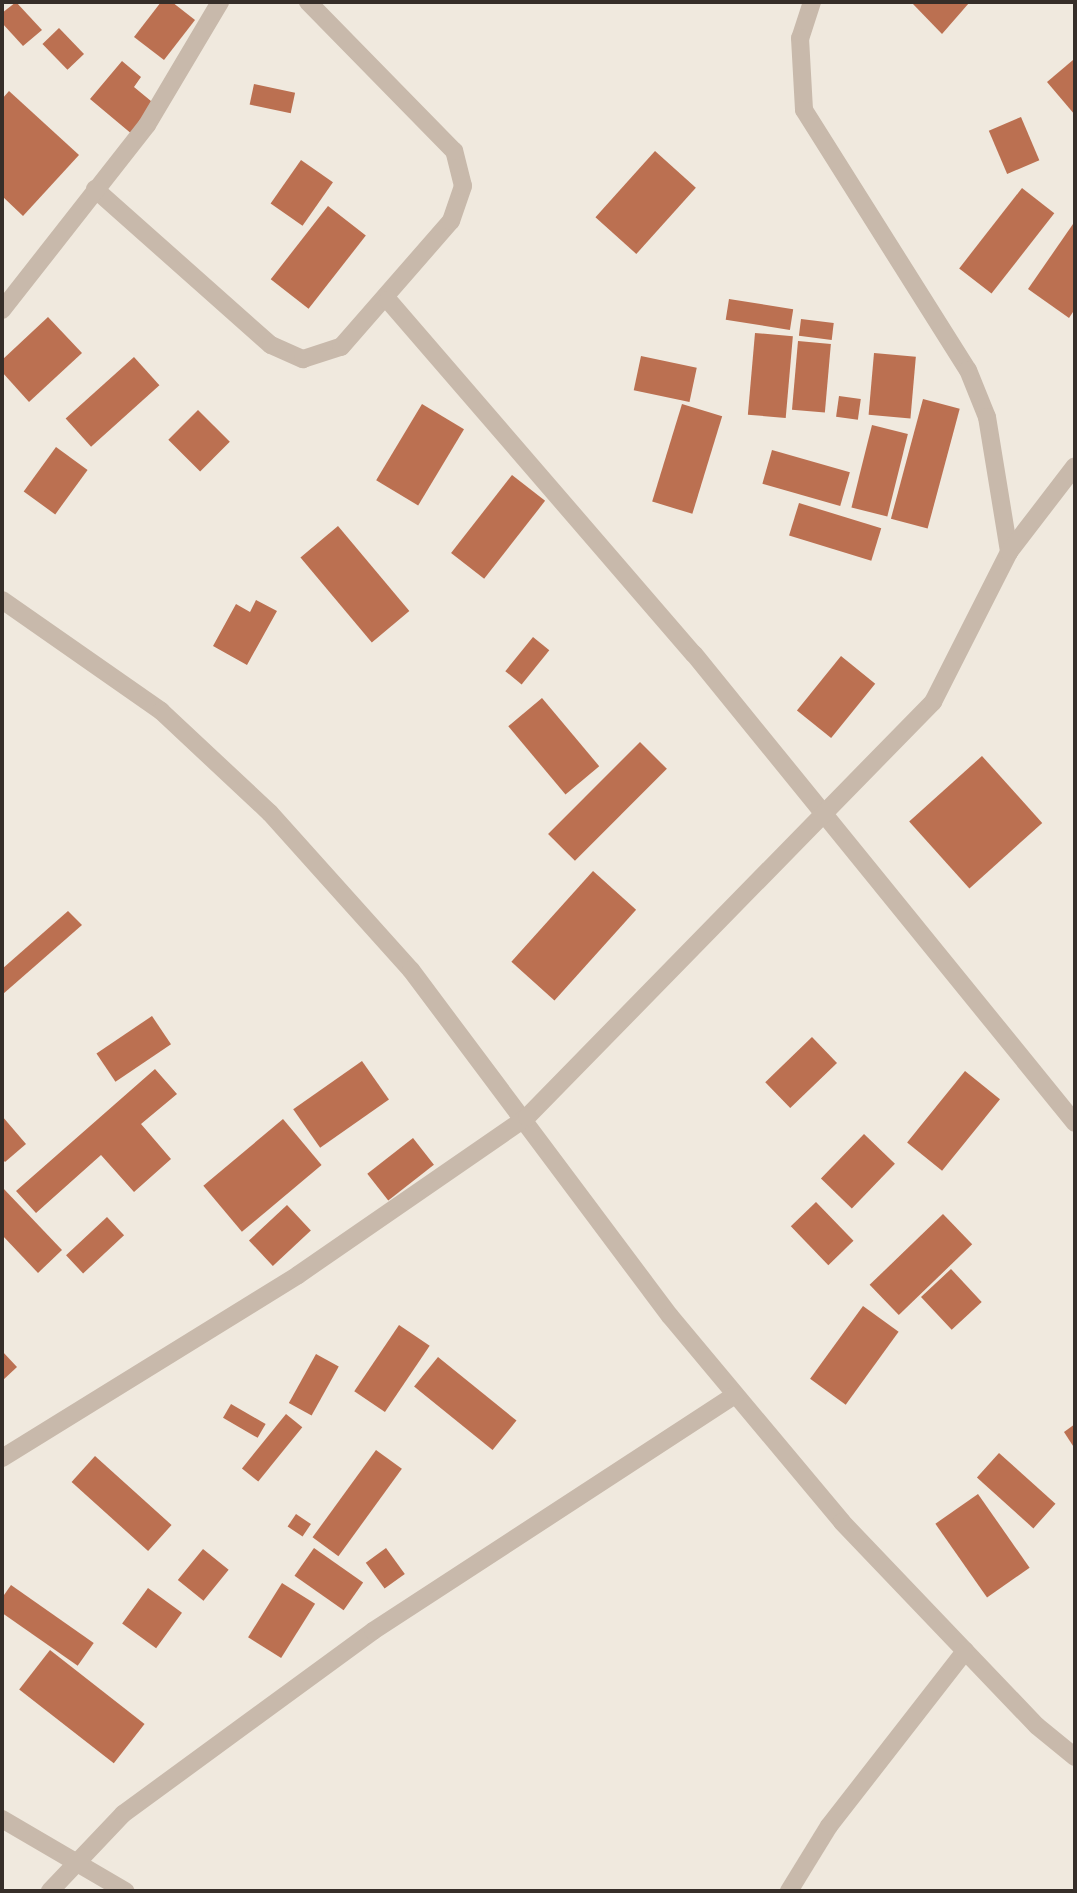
<!DOCTYPE html>
<style>
body{margin:0}
#map{position:relative;width:1077px;height:1893px;overflow:hidden;background:#f0e9de;font-family:Overpass,sans-serif}
div>[style]{position:absolute}
.building>*{inset:0;background:#bb7051;transform-origin:0 0}
.minor>*{height:18px;margin:-9px;padding:0 9px;transform-origin:9px;border-radius:9px;background:#c8b9ab}
span{translate:-50% -50%;white-space:nowrap;text-align:center;line-height:1.15;-webkit-text-stroke:5px #f8f2ea;paint-order:stroke}
.frame{position:absolute;inset:0;border:4px solid #362e29;pointer-events:none}
</style>
<div id="map">
<div class="building">
<i style="clip-path:polygon(16px 2px,42px 30px,23px 46px,2px 23px,2px 13px)"></i>
<i style="clip-path:polygon(161px 2px,172px 2px,195px 20px,164px 60px,134px 37px)"></i>
<i style="clip-path:polygon(911px 2px,968px 2px,969px 3px,942px 34px)"></i>
<i style="left:59px;top:28px;width:36px;height:23px;rotate:46deg"></i>
<i style="clip-path:polygon(1073px 60px,1075px 63px,1075px 115px,1047px 82px)"></i>
<i style="clip-path:polygon(122px 61px,141px 77px,134px 87px,157px 106px,133px 135px,90px 99px)"></i>
<i style="left:254px;top:84px;width:42px;height:21px;rotate:12deg"></i>
<i style="clip-path:polygon(9px 91px,79px 155px,23px 216px,2px 196px,2px 99px)"></i>
<i style="left:1021px;top:117px;width:47px;height:35px;rotate:67deg"></i>
<i style="left:655px;top:151px;width:55px;height:89px;rotate:42deg"></i>
<i style="left:301px;top:160px;width:39px;height:53px;rotate:35deg"></i>
<i style="left:1022px;top:188px;width:41px;height:102px;rotate:38deg"></i>
<i style="left:328px;top:206px;width:48px;height:93px;rotate:38deg"></i>
<i style="clip-path:polygon(1073px 224px,1075px 309px,1069px 318px,1028px 289px)"></i>
<i style="left:729px;top:299px;width:65px;height:21px;rotate:9deg"></i>
<i style="clip-path:polygon(48px 317px,82px 353px,29px 402px,2px 372px,2px 360px)"></i>
<i style="left:801px;top:319px;width:33px;height:17px;rotate:7deg"></i>
<i style="left:755px;top:333px;width:38px;height:82px;rotate:5deg"></i>
<i style="left:798px;top:341px;width:33px;height:69px;rotate:5deg"></i>
<i style="left:874px;top:353px;width:42px;height:62px;rotate:5deg"></i>
<i style="left:641px;top:356px;width:57px;height:35px;rotate:12deg"></i>
<i style="left:134px;top:357px;width:38px;height:92px;rotate:48deg"></i>
<i style="left:839px;top:396px;width:22px;height:21px;rotate:8deg"></i>
<i style="left:923px;top:399px;width:38px;height:124px;rotate:15deg"></i>
<i style="left:422px;top:404px;width:49px;height:89px;rotate:31deg"></i>
<i style="left:682px;top:404px;width:42px;height:102px;rotate:17deg"></i>
<i style="left:198px;top:410px;width:45px;height:42px;rotate:45deg"></i>
<i style="left:872px;top:425px;width:37px;height:85px;rotate:14deg"></i>
<i style="left:56px;top:447px;width:39px;height:55px;rotate:36deg"></i>
<i style="left:772px;top:450px;width:81px;height:35px;rotate:16deg"></i>
<i style="left:512px;top:475px;width:42px;height:99px;rotate:38deg"></i>
<i style="left:799px;top:503px;width:86px;height:34px;rotate:17deg"></i>
<i style="left:338px;top:526px;width:111px;height:49px;rotate:50deg"></i>
<i style="clip-path:polygon(256px 600px,277px 611px,247px 665px,213px 646px,236px 604px,250px 612px)"></i>
<i style="left:533px;top:637px;width:21px;height:44px;rotate:39deg"></i>
<i style="left:841px;top:656px;width:44px;height:70px;rotate:39deg"></i>
<i style="left:542px;top:698px;width:89px;height:44px;rotate:50deg"></i>
<i style="left:640px;top:742px;width:38px;height:130px;rotate:45deg"></i>
<i style="left:982px;top:756px;width:90px;height:98px;rotate:48deg"></i>
<i style="left:593px;top:871px;width:58px;height:122px;rotate:42deg"></i>
<i style="clip-path:polygon(68px 911px,82px 925px,3px 994px,2px 969px)"></i>
<i style="left:152px;top:1016px;width:34px;height:67px;rotate:56deg"></i>
<i style="left:812px;top:1037px;width:36px;height:65px;rotate:46deg"></i>
<i style="left:362px;top:1061px;width:47px;height:84px;rotate:55deg"></i>
<i style="clip-path:polygon(155px 1069px,177px 1094px,141px 1124px,171px 1159px,134px 1192px,101px 1155px,36px 1213px,16px 1191px)"></i>
<i style="left:965px;top:1071px;width:45px;height:92px;rotate:39deg"></i>
<i style="clip-path:polygon(2px 1116px,26px 1144px,5px 1162px,2px 1159px)"></i>
<i style="left:283px;top:1119px;width:60px;height:104px;rotate:50deg"></i>
<i style="left:864px;top:1134px;width:43px;height:62px;rotate:44deg"></i>
<i style="left:413px;top:1138px;width:34px;height:58px;rotate:52deg"></i>
<i style="clip-path:polygon(2px 1187px,62px 1250px,38px 1273px,2px 1235px)"></i>
<i style="left:816px;top:1202px;width:54px;height:35px;rotate:46deg"></i>
<i style="left:287px;top:1205px;width:35px;height:52px;rotate:47deg"></i>
<i style="left:943px;top:1214px;width:42px;height:102px;rotate:46deg"></i>
<i style="left:107px;top:1217px;width:25px;height:56px;rotate:47deg"></i>
<i style="left:951px;top:1269px;width:45px;height:41px;rotate:47deg"></i>
<i style="left:863px;top:1306px;width:44px;height:90px;rotate:36deg"></i>
<i style="left:399px;top:1325px;width:37px;height:80px;rotate:34deg"></i>
<i style="clip-path:polygon(2px 1351px,17px 1367px,2px 1381px)"></i>
<i style="left:316px;top:1354px;width:26px;height:56px;rotate:29deg"></i>
<i style="left:438px;top:1357px;width:101px;height:38px;rotate:39deg"></i>
<i style="left:231px;top:1404px;width:40px;height:16px;rotate:30deg"></i>
<i style="left:286px;top:1414px;width:21px;height:70px;rotate:39deg"></i>
<i style="clip-path:polygon(1075px 1424px,1075px 1449px,1064px 1432px)"></i>
<i style="left:376px;top:1450px;width:32px;height:108px;rotate:36deg"></i>
<i style="left:999px;top:1453px;width:76px;height:33px;rotate:42deg"></i>
<i style="left:95px;top:1456px;width:103px;height:35px;rotate:42deg"></i>
<i style="left:978px;top:1494px;width:90px;height:52px;rotate:55deg"></i>
<i style="left:296px;top:1514px;width:18px;height:15px;rotate:34deg"></i>
<i style="left:314px;top:1548px;width:60px;height:34px;rotate:35deg"></i>
<i style="left:386px;top:1548px;width:32px;height:25px;rotate:54deg"></i>
<i style="left:203px;top:1549px;width:33px;height:40px;rotate:39deg"></i>
<i style="left:282px;top:1583px;width:39px;height:64px;rotate:32deg"></i>
<i style="left:11px;top:1585px;width:101px;height:28px;rotate:35deg"></i>
<i style="left:148px;top:1588px;width:42px;height:44px;rotate:36deg"></i>
<i style="left:50px;top:1650px;width:120px;height:50px;rotate:38deg"></i>
</div>
<div class="minor">
<i style="left:812px;top:2px;width:38px;rotate:108deg"></i>
<i style="left:800px;top:38px;width:72px;rotate:86.8deg"></i>
<i style="left:804px;top:110px;width:307px;rotate:57.8deg"></i>
<i style="left:968px;top:370px;width:51px;rotate:68deg"></i>
<i style="left:987px;top:417px;width:137px;rotate:80.7deg"></i>
<i style="left:95px;top:189px;width:235px;rotate:41.6deg"></i>
<i style="left:271px;top:345px;width:35px;rotate:24deg"></i>
<i style="left:303px;top:359px;width:40px;rotate:-18deg"></i>
<i style="left:341px;top:347px;width:167px;rotate:-48.9deg"></i>
<i style="left:451px;top:221px;width:37px;rotate:-71deg"></i>
<i style="left:463px;top:186px;width:36px;rotate:-104deg"></i>
<i style="left:454px;top:151px;width:209px;rotate:-134.4deg"></i>
<i style="left:388px;top:300px;width:468px;rotate:49.2deg"></i>
<i style="left:694px;top:654px;width:604px;rotate:50.91deg"></i>
<i style="left:2px;top:310px;width:235px;rotate:-51.9deg"></i>
<i style="left:147px;top:125px;width:143px;rotate:-59.3deg"></i>
<i style="left:2px;top:600px;width:194px;rotate:34.9deg"></i>
<i style="left:161px;top:711px;width:149px;rotate:43.1deg"></i>
<i style="left:270px;top:813px;width:211px;rotate:48.1deg"></i>
<i style="left:411px;top:970px;width:432px;rotate:53.2deg"></i>
<i style="left:670px;top:1316px;width:268px;rotate:50.1deg"></i>
<i style="left:842px;top:1522px;width:282px;rotate:46.3deg"></i>
<i style="left:1037px;top:1726px;width:49px;rotate:39.2deg"></i>
<i style="left:2px;top:1458px;width:348px;rotate:-31.7deg"></i>
<i style="left:298px;top:1275px;width:278px;rotate:-34.6deg"></i>
<i style="left:527px;top:1117px;width:581px;rotate:-45.63deg"></i>
<i style="left:933px;top:702px;width:168px;rotate:-63.1deg"></i>
<i style="left:1009px;top:552px;width:108px;rotate:-52.5deg"></i>
<i style="left:2px;top:1819px;width:143px;rotate:30.3deg"></i>
<i style="left:50px;top:1891px;width:106px;rotate:-46.5deg"></i>
<i style="left:123px;top:1814px;width:310px;rotate:-36.2deg"></i>
<i style="left:373px;top:1631px;width:432px;rotate:-33.1deg"></i>
<i style="left:789px;top:1891px;width:76px;rotate:-58.4deg"></i>
<i style="left:829px;top:1826px;width:222px;rotate:-52.1deg"></i>
</div>
<div class="frame"></div>
</div>
